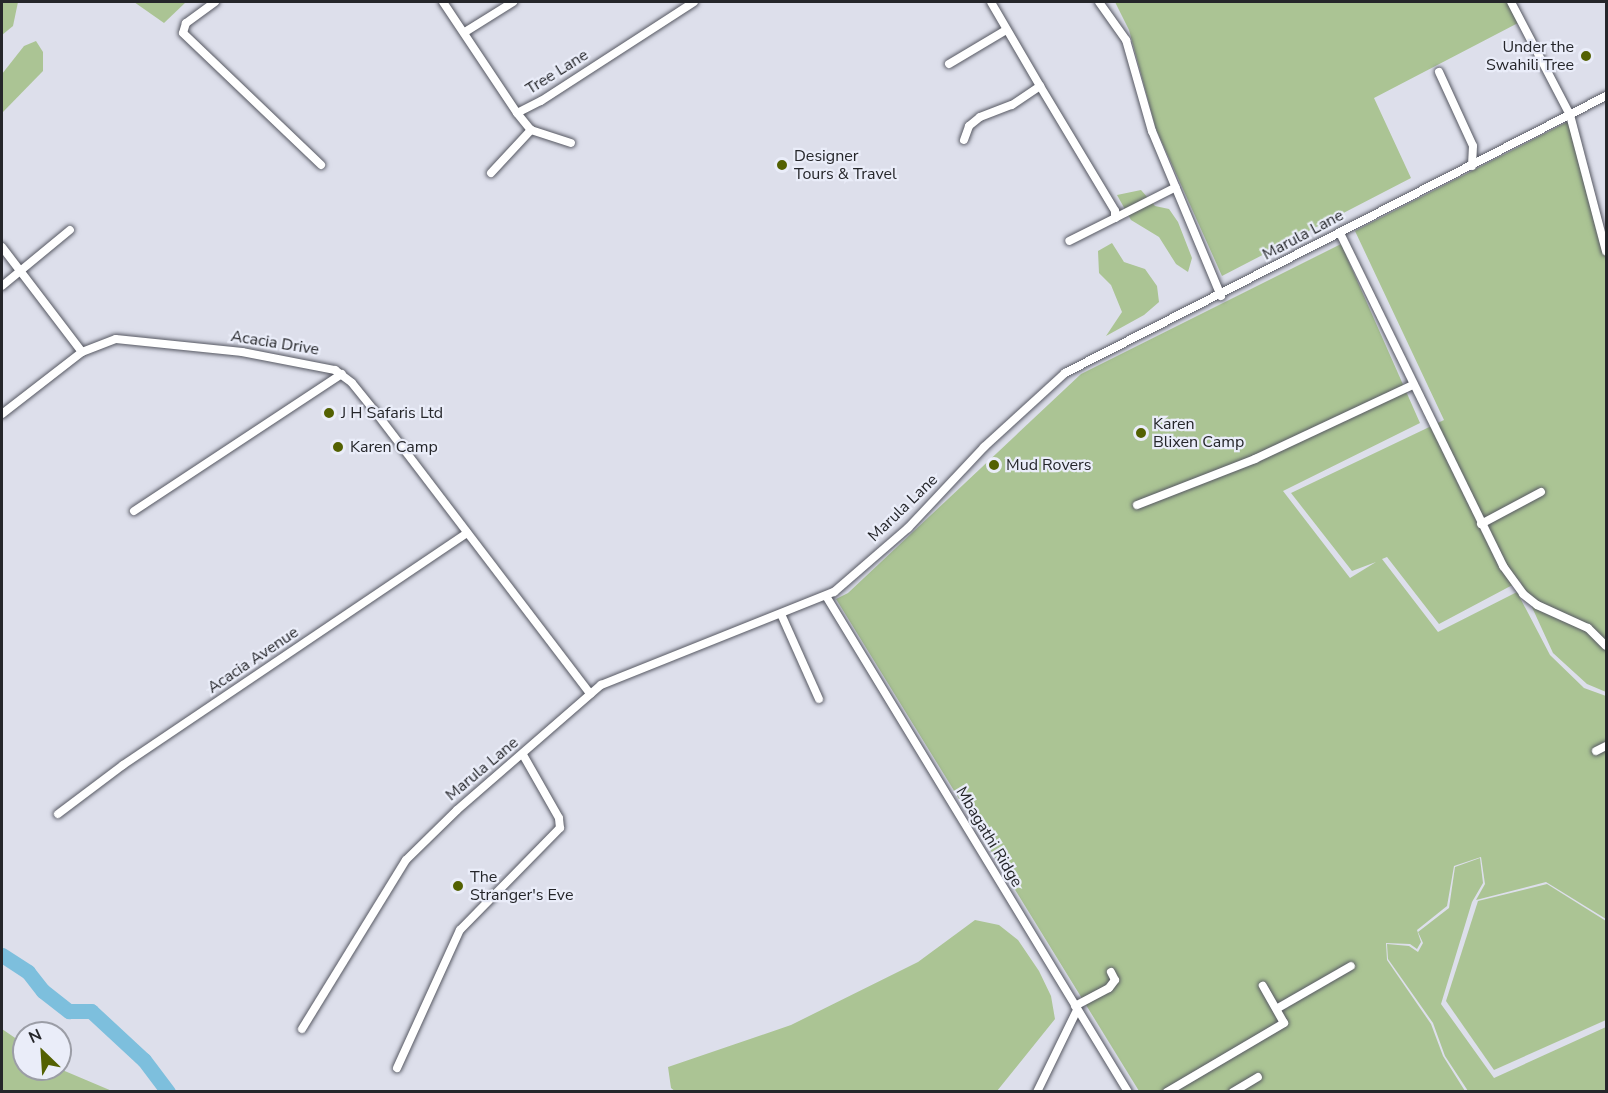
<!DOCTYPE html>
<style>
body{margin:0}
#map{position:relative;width:1608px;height:1093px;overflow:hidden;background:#dddfeb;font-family:"Nunito Sans",sans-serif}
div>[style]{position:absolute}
.green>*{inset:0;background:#abc494}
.river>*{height:15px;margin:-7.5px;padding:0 7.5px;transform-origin:7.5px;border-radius:7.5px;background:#7dbfdd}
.roads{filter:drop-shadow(0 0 2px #565862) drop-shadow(0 0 2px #565862)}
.minor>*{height:8px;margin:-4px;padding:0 4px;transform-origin:4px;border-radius:4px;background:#fff}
.dots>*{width:16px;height:16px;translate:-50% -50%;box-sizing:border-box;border:3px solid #eaedf9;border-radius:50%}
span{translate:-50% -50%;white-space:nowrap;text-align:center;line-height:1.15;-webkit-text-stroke:4.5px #eaedf9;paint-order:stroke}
.poi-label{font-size:16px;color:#25262a}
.right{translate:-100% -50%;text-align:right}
.left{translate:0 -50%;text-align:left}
.street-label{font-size:16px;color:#25262a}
.frame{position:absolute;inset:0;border:3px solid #25262a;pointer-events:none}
.north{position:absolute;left:12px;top:1021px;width:60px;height:60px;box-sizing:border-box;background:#eaedf9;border:2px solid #9b9da6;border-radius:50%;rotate:335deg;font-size:16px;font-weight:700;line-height:24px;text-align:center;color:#25262a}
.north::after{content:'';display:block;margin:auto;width:21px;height:27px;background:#536102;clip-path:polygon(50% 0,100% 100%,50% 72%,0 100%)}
</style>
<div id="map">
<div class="green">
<i style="clip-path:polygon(2px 2px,18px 2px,13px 26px,2px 35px)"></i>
<i style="clip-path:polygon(134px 2px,186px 2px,164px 23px)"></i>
<i style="clip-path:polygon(1115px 2px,1507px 2px,1518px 23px,1374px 98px,1411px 178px,1222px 276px,1156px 129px,1129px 30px)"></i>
<i style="clip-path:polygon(36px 41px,43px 52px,43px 71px,2px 113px,2px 74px,24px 46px)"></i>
<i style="clip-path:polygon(1571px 120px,1606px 240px,1606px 692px,1587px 684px,1553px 653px,1520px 581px,1439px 624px,1387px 557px,1382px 559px,1438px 632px,1517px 592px,1550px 655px,1584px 688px,1606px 696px,1606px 919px,1546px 882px,1476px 900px,1485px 884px,1481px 857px,1454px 866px,1447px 906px,1417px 930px,1421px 942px,1417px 949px,1410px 944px,1386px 943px,1387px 960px,1431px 1024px,1443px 1056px,1465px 1091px,1139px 1091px,836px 599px,848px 593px,1081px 374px,1341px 244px,1420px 423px,1283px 491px,1350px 578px,1376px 562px,1352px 571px,1291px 493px,1444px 420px,1355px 231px)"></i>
<i style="clip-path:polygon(1141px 190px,1155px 206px,1169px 209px,1178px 222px,1192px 258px,1188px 272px,1176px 264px,1159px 237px,1131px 220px,1117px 195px)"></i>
<i style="clip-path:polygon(1112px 243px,1124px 262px,1145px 269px,1157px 286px,1159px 302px,1144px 315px,1106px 336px,1122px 312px,1111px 285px,1099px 273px,1098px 251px)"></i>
<i style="clip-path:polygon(1480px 858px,1483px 883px,1472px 902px,1441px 1004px,1494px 1078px,1606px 1027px,1606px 1091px,1468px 1091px,1445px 1056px,1433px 1023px,1388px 959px,1387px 944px,1409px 946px,1418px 952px,1423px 943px,1418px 932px,1449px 908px,1455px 867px)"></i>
<i style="clip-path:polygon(1547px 884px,1606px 921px,1606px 1020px,1494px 1070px,1446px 1001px,1478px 901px)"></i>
<i style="clip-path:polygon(975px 920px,999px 925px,1018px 940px,1039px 971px,1051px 996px,1055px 1019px,997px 1091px,676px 1092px,671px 1088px,668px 1067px,791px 1025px,918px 962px)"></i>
<i style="clip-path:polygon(2px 1029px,24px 1044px,24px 1069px,60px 1069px,112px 1091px,2px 1091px)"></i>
</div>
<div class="river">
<i style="left:2px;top:955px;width:31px;rotate:33deg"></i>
<i style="left:28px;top:972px;width:24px;rotate:52deg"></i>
<i style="left:43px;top:991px;width:33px;rotate:38deg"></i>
<i style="left:69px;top:1011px;width:22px"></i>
<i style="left:91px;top:1011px;width:72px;rotate:42.8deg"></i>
<i style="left:144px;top:1060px;width:40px;rotate:53deg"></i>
</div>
<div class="roads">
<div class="minor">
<i style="left:215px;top:2px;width:36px;rotate:144deg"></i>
<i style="left:186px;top:23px;width:10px;rotate:107deg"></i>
<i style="left:183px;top:33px;width:191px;rotate:43.7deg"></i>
<i style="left:443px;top:2px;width:133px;rotate:56.3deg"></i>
<i style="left:517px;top:113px;width:27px;rotate:-27deg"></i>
<i style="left:541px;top:101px;width:182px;rotate:-32.9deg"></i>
<i style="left:1099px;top:2px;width:47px;rotate:54.6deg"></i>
<i style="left:1126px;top:40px;width:95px;rotate:74.1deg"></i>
<i style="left:1152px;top:131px;width:179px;rotate:67.3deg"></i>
<i style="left:1511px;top:2px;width:127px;rotate:62.4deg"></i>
<i style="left:1570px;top:115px;width:141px;rotate:75.2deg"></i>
<i style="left:465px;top:32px;width:57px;rotate:-32deg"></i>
<i style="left:949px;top:64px;width:66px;rotate:-30.8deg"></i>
<i style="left:1439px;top:72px;width:81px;rotate:65.3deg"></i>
<i style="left:1473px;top:146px;width:20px;rotate:93deg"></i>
<i style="left:1040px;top:86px;width:146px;rotate:59deg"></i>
<i style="left:1115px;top:211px;width:7px;rotate:90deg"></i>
<i style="left:1115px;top:218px;width:51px;rotate:153.4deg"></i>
<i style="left:517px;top:113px;width:22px;rotate:51deg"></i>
<i style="left:531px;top:130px;width:42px;rotate:18deg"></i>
<i style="left:964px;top:140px;width:15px;rotate:-70deg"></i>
<i style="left:969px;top:126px;width:14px;rotate:-39deg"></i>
<i style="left:980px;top:117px;width:34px;rotate:-21deg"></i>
<i style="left:1012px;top:105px;width:34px;rotate:-34deg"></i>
<i style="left:1040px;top:86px;width:97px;rotate:-120.3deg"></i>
<i style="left:491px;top:173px;width:59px;rotate:-47.1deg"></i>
<i style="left:1115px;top:218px;width:68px;rotate:-26.9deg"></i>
<i style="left:1340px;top:233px;width:371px;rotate:63.9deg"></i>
<i style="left:1503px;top:566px;width:34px;rotate:54deg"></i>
<i style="left:1523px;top:594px;width:18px;rotate:38deg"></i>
<i style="left:1537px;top:605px;width:56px;rotate:24.3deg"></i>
<i style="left:1588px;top:628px;width:25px;rotate:45deg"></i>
<i style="left:2px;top:247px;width:132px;rotate:52.7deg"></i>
<i style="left:2px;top:286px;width:88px;rotate:-39.5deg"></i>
<i style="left:2px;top:414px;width:101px;rotate:-37.8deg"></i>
<i style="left:82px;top:352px;width:36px;rotate:-21deg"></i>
<i style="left:116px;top:339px;width:127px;rotate:5.9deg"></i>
<i style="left:242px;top:352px;width:95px;rotate:11deg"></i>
<i style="left:335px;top:370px;width:21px;rotate:37deg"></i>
<i style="left:352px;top:383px;width:35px;rotate:51deg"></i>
<i style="left:374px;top:410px;width:357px;rotate:52.7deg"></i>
<i style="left:1137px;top:505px;width:127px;rotate:-21.3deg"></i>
<i style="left:1255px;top:459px;width:174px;rotate:-25.1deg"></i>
<i style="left:134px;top:511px;width:249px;rotate:-33.4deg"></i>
<i style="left:1481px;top:524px;width:68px;rotate:-28.1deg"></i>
<i style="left:826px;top:596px;width:581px;rotate:58.66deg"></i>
<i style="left:781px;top:614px;width:93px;rotate:65.9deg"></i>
<i style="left:1596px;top:751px;width:11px;rotate:-27deg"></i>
<i style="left:58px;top:814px;width:81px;rotate:-37deg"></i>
<i style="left:123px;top:765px;width:415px;rotate:-34deg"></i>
<i style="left:1075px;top:1006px;width:38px;rotate:-28deg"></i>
<i style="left:1109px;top:988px;width:10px;rotate:-53deg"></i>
<i style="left:1115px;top:980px;width:9px;rotate:-117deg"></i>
<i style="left:1278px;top:1008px;width:84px;rotate:-29.9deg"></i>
<i style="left:302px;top:1029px;width:198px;rotate:-58.4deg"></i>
<i style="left:406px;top:860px;width:71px;rotate:-44.4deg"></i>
<i style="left:457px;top:810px;width:191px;rotate:-41deg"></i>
<i style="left:601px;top:685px;width:251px;rotate:-21.8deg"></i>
<i style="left:834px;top:592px;width:98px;rotate:-40.9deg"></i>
<i style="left:908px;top:528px;width:111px;rotate:-46.8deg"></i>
<i style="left:984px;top:447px;width:110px;rotate:-42.4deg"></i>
<i style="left:1065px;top:373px;width:608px;rotate:-27.11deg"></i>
<i style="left:397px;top:1068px;width:152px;rotate:-65.5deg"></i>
<i style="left:460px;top:930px;width:143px;rotate:-45.6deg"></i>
<i style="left:560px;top:828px;width:10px;rotate:-96deg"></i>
<i style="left:559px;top:818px;width:73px;rotate:-119.7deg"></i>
<i style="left:1037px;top:1092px;width:91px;rotate:-64deg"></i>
<i style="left:1167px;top:1092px;width:136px;rotate:-30.5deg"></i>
<i style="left:1284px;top:1023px;width:43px;rotate:-119.6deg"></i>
<i style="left:1233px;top:1092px;width:29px;rotate:-31deg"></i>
</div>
</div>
<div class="dots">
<i style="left:1586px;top:56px;background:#536102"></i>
<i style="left:782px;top:165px;background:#536102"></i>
<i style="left:329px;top:413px;background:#536102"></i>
<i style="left:1141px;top:433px;background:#536102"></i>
<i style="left:338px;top:447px;background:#536102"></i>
<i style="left:994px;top:465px;background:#536102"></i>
<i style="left:458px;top:886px;background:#536102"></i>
</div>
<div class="poi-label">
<span class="right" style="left:1574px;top:56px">Under the<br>Swahili Tree</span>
<span class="left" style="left:794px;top:165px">Designer<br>Tours &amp; Travel</span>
<span class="left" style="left:341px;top:413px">J H Safaris Ltd</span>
<span class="left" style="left:1153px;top:433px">Karen<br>Blixen Camp</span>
<span class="left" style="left:350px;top:447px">Karen Camp</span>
<span class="left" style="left:1006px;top:465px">Mud Rovers</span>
<span class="left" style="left:470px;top:886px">The<br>Stranger's Eve</span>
</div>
<div class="street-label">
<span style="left:557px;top:72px;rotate:-32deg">Tree Lane</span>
<span style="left:1303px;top:235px;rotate:-28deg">Marula Lane</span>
<span style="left:275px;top:343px;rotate:9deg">Acacia Drive</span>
<span style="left:903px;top:508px;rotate:-44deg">Marula Lane</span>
<span style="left:253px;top:660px;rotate:-34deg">Acacia Avenue</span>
<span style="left:482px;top:769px;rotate:-40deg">Marula Lane</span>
<span style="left:989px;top:837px;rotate:59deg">Mbagathi Ridge</span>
</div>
<div class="frame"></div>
<div class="north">N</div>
</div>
